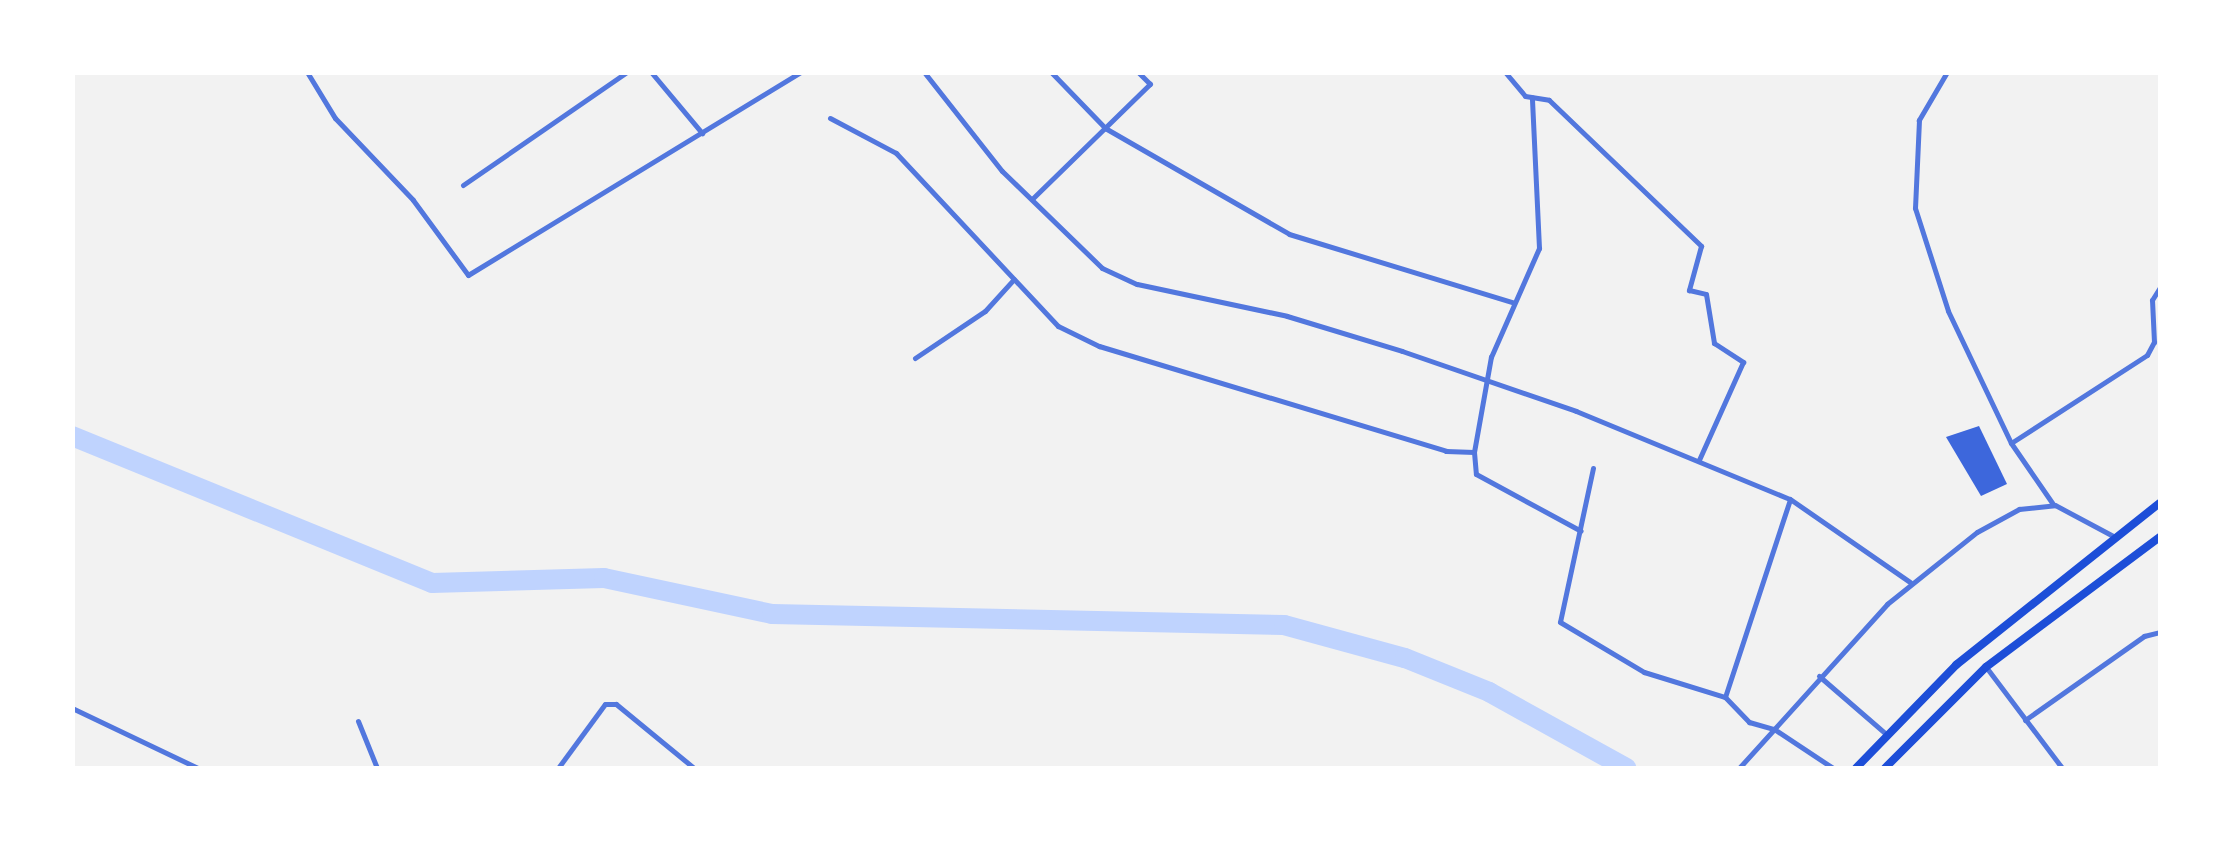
<!DOCTYPE html>
<style>
body{margin:0}
#map{position:relative;width:2233px;height:841px;overflow:hidden;background:#f2f2f2;font-family:"IBM Plex Sans",sans-serif}
div>[style]{position:absolute}
.river>*{height:20px;margin:-10px;padding:0 10px;transform-origin:10px;border-radius:10px;background:#bfd3fe}
.building>*{inset:0;background:#3d67dc}
.minor>*{height:5px;margin:-2.5px;padding:0 2.5px;transform-origin:2.5px;border-radius:2.5px;background:#5277de}
.trunk>*{height:8px;margin:-4px;padding:0 4px;transform-origin:4px;border-radius:4px;background:#1d4ed8}
span{translate:-50% -50%;white-space:nowrap;text-align:center;line-height:1.15;-webkit-text-stroke:10px #fff;paint-order:stroke}
.frame{position:absolute;inset:0;border:75px solid #fff;pointer-events:none}
</style>
<div id="map">
<div class="river">
<i style="left:72px;top:436px;width:389px;rotate:22.2deg"></i>
<i style="left:432px;top:583px;width:172px;rotate:-1.7deg"></i>
<i style="left:604px;top:578px;width:172px;rotate:12.1deg"></i>
<i style="left:772px;top:614px;width:512px;rotate:1.23deg"></i>
<i style="left:1284px;top:625px;width:125px;rotate:15.3deg"></i>
<i style="left:1405px;top:658px;width:91px;rotate:22deg"></i>
<i style="left:1489px;top:692px;width:157px;rotate:29deg"></i>
</div>
<div class="building">
<i style="clip-path:polygon(1979px 426px,2007px 484px,1981px 496px,1946px 437px)"></i>
</div>
<div class="minor">
<i style="left:307px;top:72px;width:54px;rotate:58.7deg"></i>
<i style="left:335px;top:118px;width:113px;rotate:46.4deg"></i>
<i style="left:413px;top:200px;width:93px;rotate:53.7deg"></i>
<i style="left:468px;top:275px;width:390px;rotate:-31.4deg"></i>
<i style="left:651px;top:72px;width:80px;rotate:50.1deg"></i>
<i style="left:924px;top:72px;width:126px;rotate:51.8deg"></i>
<i style="left:1002px;top:171px;width:139px;rotate:44.1deg"></i>
<i style="left:1102px;top:268px;width:38px;rotate:25deg"></i>
<i style="left:1137px;top:284px;width:153px;rotate:12deg"></i>
<i style="left:1287px;top:316px;width:120px;rotate:16.9deg"></i>
<i style="left:1402px;top:351px;width:184px;rotate:19deg"></i>
<i style="left:1576px;top:411px;width:231px;rotate:22.4deg"></i>
<i style="left:1790px;top:499px;width:146px;rotate:34.7deg"></i>
<i style="left:1051px;top:72px;width:78px;rotate:46deg"></i>
<i style="left:1105px;top:128px;width:212px;rotate:29.9deg"></i>
<i style="left:1289px;top:234px;width:235px;rotate:17deg"></i>
<i style="left:1505px;top:72px;width:31px;rotate:50deg"></i>
<i style="left:1525px;top:96px;width:24px;rotate:9deg"></i>
<i style="left:1549px;top:100px;width:211px;rotate:43.8deg"></i>
<i style="left:1701px;top:246px;width:46px;rotate:105.3deg"></i>
<i style="left:1689px;top:290px;width:17px;rotate:13deg"></i>
<i style="left:1706px;top:294px;width:50px;rotate:80.7deg"></i>
<i style="left:1714px;top:343px;width:35px;rotate:33deg"></i>
<i style="left:1743px;top:362px;width:107px;rotate:114.2deg"></i>
<i style="left:1947px;top:72px;width:56px;rotate:120.3deg"></i>
<i style="left:1919px;top:120px;width:88px;rotate:92.6deg"></i>
<i style="left:1915px;top:208px;width:108px;rotate:72.2deg"></i>
<i style="left:1948px;top:311px;width:146px;rotate:64.5deg"></i>
<i style="left:2011px;top:443px;width:74px;rotate:55.5deg"></i>
<i style="left:830px;top:118px;width:75px;rotate:27.9deg"></i>
<i style="left:896px;top:153px;width:237px;rotate:46.9deg"></i>
<i style="left:1058px;top:326px;width:46px;rotate:26deg"></i>
<i style="left:1099px;top:346px;width:363px;rotate:16.8deg"></i>
<i style="left:1446px;top:451px;width:28px;rotate:2deg"></i>
<i style="left:1474px;top:452px;width:97px;rotate:-79.9deg"></i>
<i style="left:1491px;top:357px;width:119px;rotate:-66.2deg"></i>
<i style="left:1539px;top:248px;width:151px;rotate:-92.7deg"></i>
<i style="left:463px;top:185px;width:199px;rotate:-34.6deg"></i>
<i style="left:1032px;top:199px;width:165px;rotate:-44.3deg"></i>
<i style="left:1150px;top:84px;width:17px;rotate:-135deg"></i>
<i style="left:915px;top:358px;width:84px;rotate:-33.9deg"></i>
<i style="left:985px;top:311px;width:43px;rotate:-47.8deg"></i>
<i style="left:2011px;top:443px;width:162px;rotate:-32.9deg"></i>
<i style="left:2147px;top:355px;width:15px;rotate:-62deg"></i>
<i style="left:2154px;top:342px;width:42px;rotate:-92.7deg"></i>
<i style="left:2152px;top:300px;width:15px;rotate:-58deg"></i>
<i style="left:1474px;top:452px;width:22px;rotate:85deg"></i>
<i style="left:1476px;top:474px;width:119px;rotate:28.5deg"></i>
<i style="left:1593px;top:468px;width:157px;rotate:102.1deg"></i>
<i style="left:1560px;top:622px;width:98px;rotate:30.8deg"></i>
<i style="left:1644px;top:672px;width:85px;rotate:17.2deg"></i>
<i style="left:1725px;top:697px;width:35px;rotate:46deg"></i>
<i style="left:1749px;top:722px;width:26px;rotate:16deg"></i>
<i style="left:1774px;top:729px;width:71px;rotate:33.5deg"></i>
<i style="left:1986px;top:667px;width:126px;rotate:53deg"></i>
<i style="left:1819px;top:676px;width:90px;rotate:40.9deg"></i>
<i style="left:1725px;top:697px;width:208px;rotate:-71.8deg"></i>
<i style="left:72px;top:708px;width:140px;rotate:25.5deg"></i>
<i style="left:2025px;top:720px;width:146px;rotate:-35.2deg"></i>
<i style="left:2144px;top:636px;width:16px;rotate:-14deg"></i>
<i style="left:358px;top:721px;width:51px;rotate:68deg"></i>
<i style="left:558px;top:768px;width:79px;rotate:-53.7deg"></i>
<i style="left:605px;top:704px;width:11px"></i>
<i style="left:616px;top:704px;width:101px;rotate:39.4deg"></i>
<i style="left:1739px;top:768px;width:221px;rotate:-47.9deg"></i>
<i style="left:1887px;top:604px;width:115px;rotate:-38.7deg"></i>
<i style="left:1977px;top:532px;width:48px;rotate:-28.7deg"></i>
<i style="left:2019px;top:509px;width:36px;rotate:-6deg"></i>
<i style="left:2055px;top:505px;width:68px;rotate:28.1deg"></i>
</div>
<div class="trunk">
<i style="left:1856px;top:768px;width:144px;rotate:-45.8deg"></i>
<i style="left:1956px;top:665px;width:260px;rotate:-38.5deg"></i>
<i style="left:1885px;top:768px;width:143px;rotate:-45deg"></i>
<i style="left:1986px;top:667px;width:217px;rotate:-36.8deg"></i>
</div>
<div class="frame"></div>
</div>
